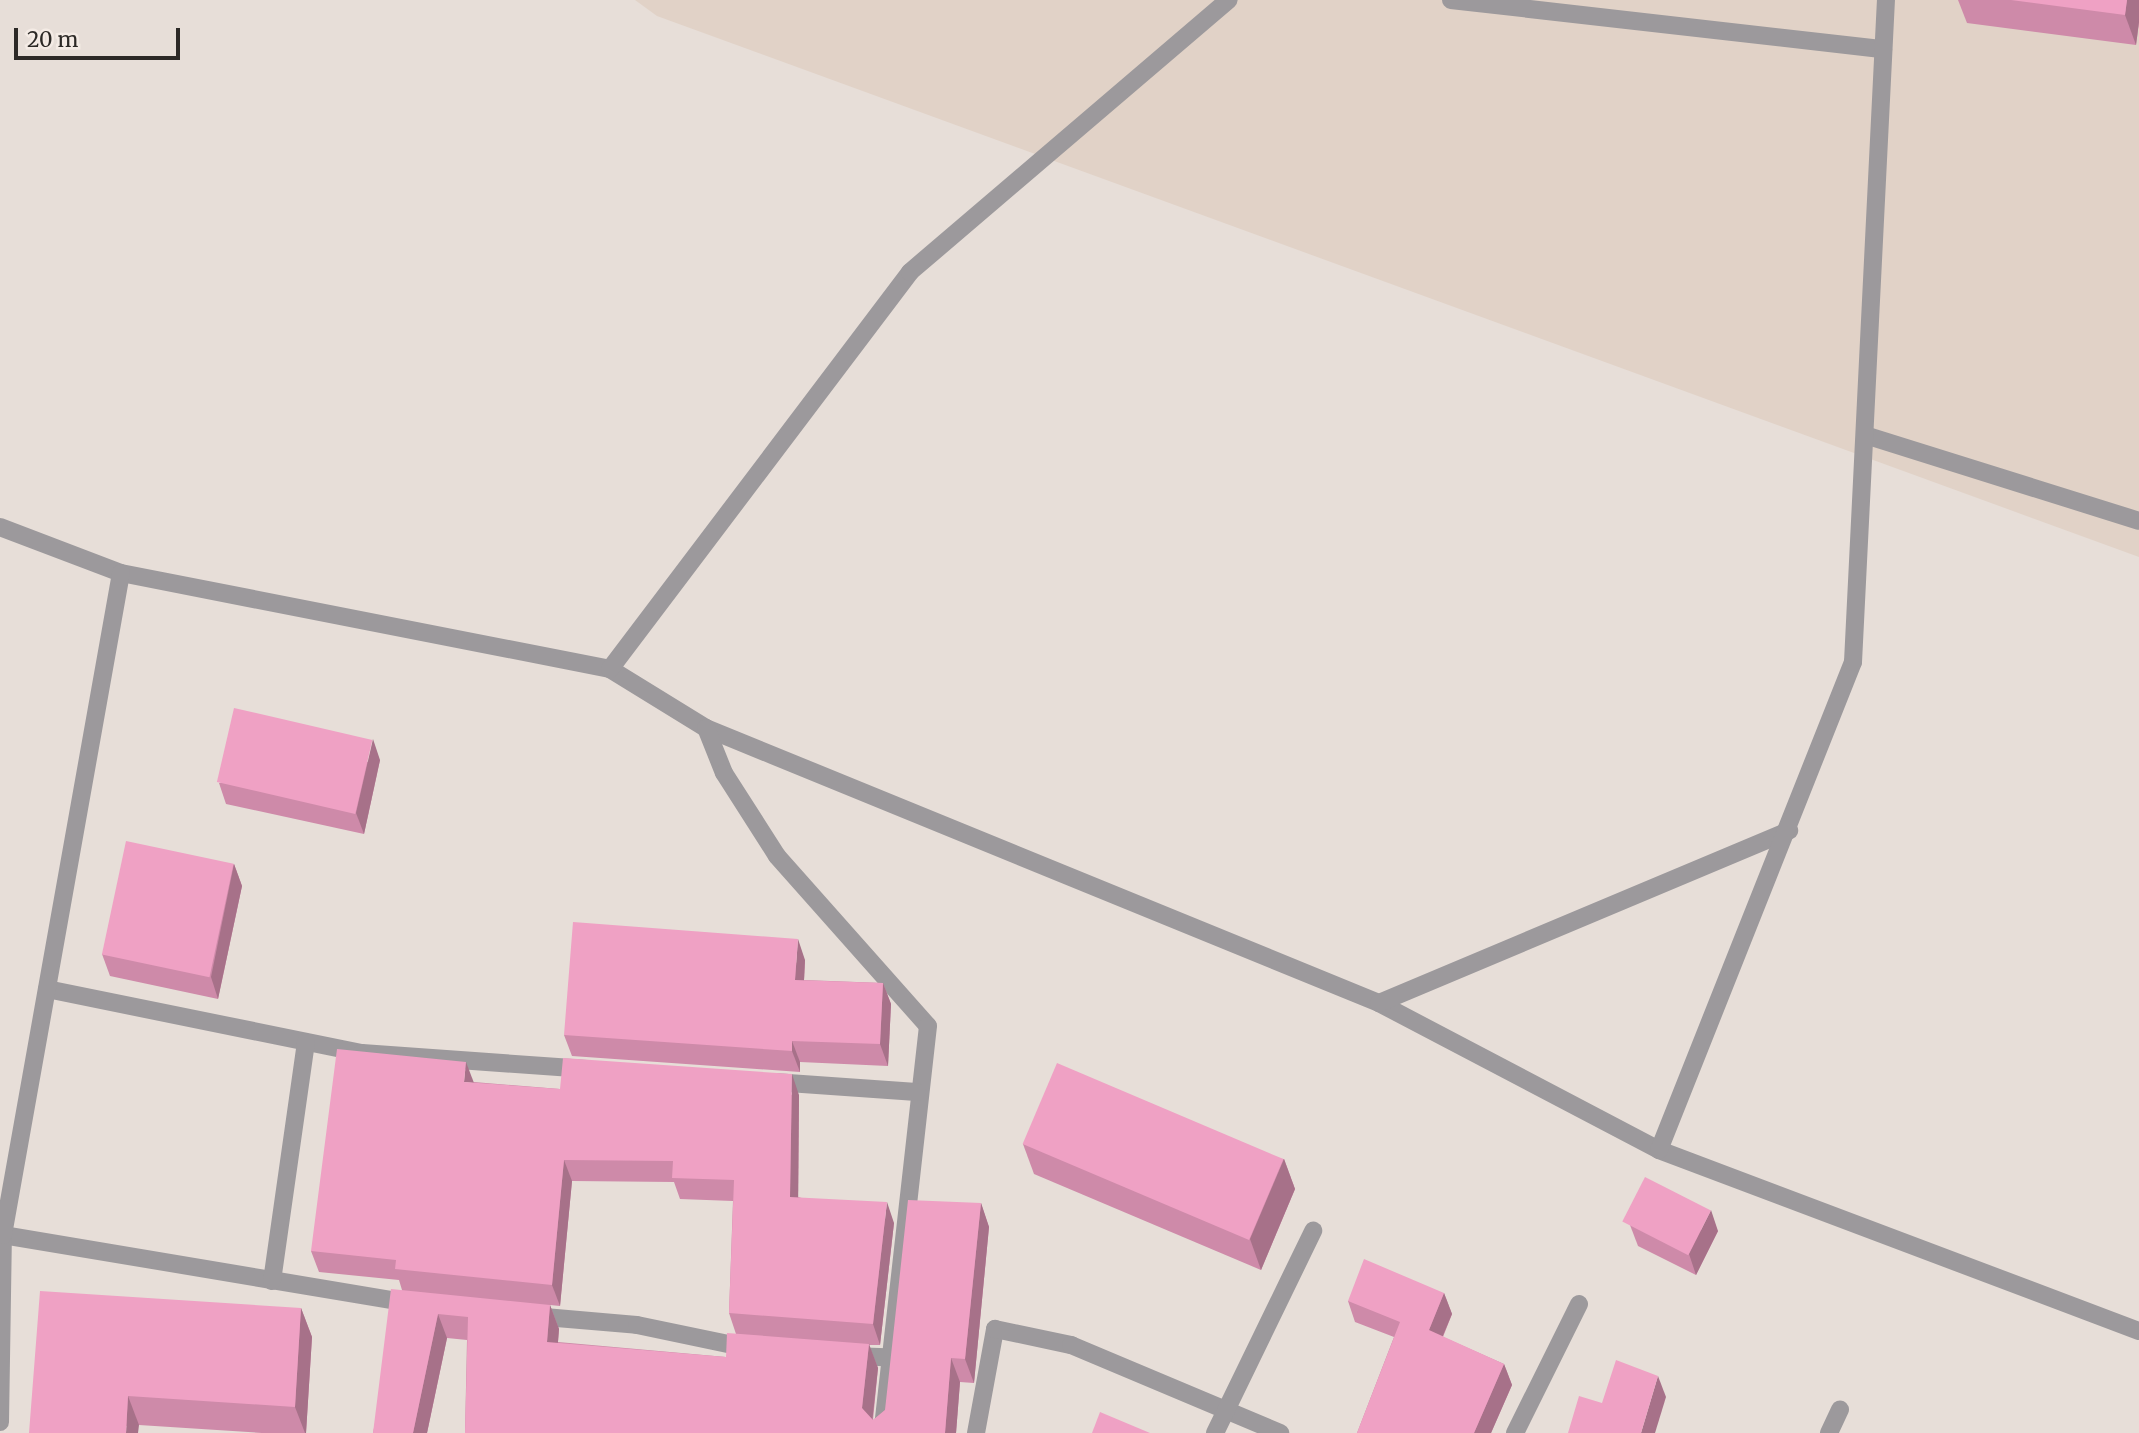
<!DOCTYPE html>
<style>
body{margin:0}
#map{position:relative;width:2139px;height:1433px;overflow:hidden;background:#e7ded8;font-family:Merriweather,serif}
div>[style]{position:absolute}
.built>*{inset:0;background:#e1d2c7}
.minor>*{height:18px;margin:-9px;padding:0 9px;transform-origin:9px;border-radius:9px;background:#9c999c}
.wall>*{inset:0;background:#ce8aa9}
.shaded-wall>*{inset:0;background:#a77189}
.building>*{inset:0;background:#efa1c4;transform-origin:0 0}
span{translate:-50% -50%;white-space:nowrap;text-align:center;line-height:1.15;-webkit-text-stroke:5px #f4ebe5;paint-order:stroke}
.scale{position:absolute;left:14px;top:28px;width:166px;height:32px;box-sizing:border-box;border:4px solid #2c2926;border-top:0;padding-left:9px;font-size:21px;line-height:24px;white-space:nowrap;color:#2c2926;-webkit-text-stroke:5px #f4ebe5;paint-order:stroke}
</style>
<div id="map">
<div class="built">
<i style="clip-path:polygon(635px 0,2139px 0,2139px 557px,657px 16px)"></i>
</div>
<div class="minor">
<i style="left:1451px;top:0;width:435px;rotate:6.5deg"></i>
<i style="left:1865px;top:435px;width:287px;rotate:17.4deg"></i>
<i style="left:0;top:527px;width:129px;rotate:20.8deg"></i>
<i style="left:121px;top:573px;width:498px;rotate:11.1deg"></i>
<i style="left:610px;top:669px;width:113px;rotate:31.6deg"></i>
<i style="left:706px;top:728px;width:727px;rotate:22.23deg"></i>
<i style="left:1379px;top:1003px;width:316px;rotate:27.7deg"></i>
<i style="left:1659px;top:1150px;width:513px;rotate:20.66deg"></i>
<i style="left:610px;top:669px;width:498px;rotate:-52.9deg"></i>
<i style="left:910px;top:272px;width:419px;rotate:-40.5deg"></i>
<i style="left:706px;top:728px;width:48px;rotate:68.2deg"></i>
<i style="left:724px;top:773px;width:98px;rotate:57.4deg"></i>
<i style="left:777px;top:856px;width:227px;rotate:48.4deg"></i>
<i style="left:928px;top:1026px;width:410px;rotate:96.4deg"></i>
<i style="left:47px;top:989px;width:321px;rotate:11.5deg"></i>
<i style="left:362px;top:1053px;width:225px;rotate:4.1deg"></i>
<i style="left:1379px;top:1003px;width:445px;rotate:-22.8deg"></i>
<i style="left:774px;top:1082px;width:143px;rotate:4deg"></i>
<i style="left:1659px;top:1150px;width:525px;rotate:-68.32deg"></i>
<i style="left:1853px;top:662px;width:663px;rotate:-87.15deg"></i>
<i style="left:3px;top:1235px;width:414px;rotate:9.5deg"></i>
<i style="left:272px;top:1281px;width:241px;rotate:-81.9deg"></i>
<i style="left:533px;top:1316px;width:104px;rotate:4.9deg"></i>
<i style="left:637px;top:1325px;width:112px;rotate:11.8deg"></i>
<i style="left:851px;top:1356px;width:35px;rotate:2deg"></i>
<i style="left:0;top:1422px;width:187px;rotate:-89.1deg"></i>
<i style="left:3px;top:1235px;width:672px;rotate:-79.89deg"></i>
<i style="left:976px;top:1433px;width:106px;rotate:-79.6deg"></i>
<i style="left:995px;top:1329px;width:78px;rotate:11.9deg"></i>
<i style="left:1071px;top:1345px;width:227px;rotate:22.8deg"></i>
<i style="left:1215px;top:1433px;width:225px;rotate:-64.1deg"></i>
<i style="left:1515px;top:1433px;width:144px;rotate:-63.6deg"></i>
<i style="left:1829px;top:1433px;width:26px;rotate:-65deg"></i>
</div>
<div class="wall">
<i style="clip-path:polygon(1958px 0,2139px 0,2139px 22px,2136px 45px,1967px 23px)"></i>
<i style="clip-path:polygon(380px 760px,364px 834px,226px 804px,219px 783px)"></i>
<i style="clip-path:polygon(234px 864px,242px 886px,218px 999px,110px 976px,102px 954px)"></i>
<i style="clip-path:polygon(805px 960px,804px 980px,883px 983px,891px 1004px,888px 1066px,800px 1062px,800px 1072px,572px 1056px,564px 1035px)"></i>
<i style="clip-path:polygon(evenodd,474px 1082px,560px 1089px,799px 1095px,798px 1197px,894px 1223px,880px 1345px,869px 1345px,878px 1368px,873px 1420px,885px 1410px,981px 1203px,989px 1227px,974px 1383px,960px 1382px,956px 1433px,465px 1433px,467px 1340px,447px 1338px,427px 1433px,373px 1433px,402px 1290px,399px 1280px,319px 1272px,311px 1251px,474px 1082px,572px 1181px,674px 1182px,680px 1199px,733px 1201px,729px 1313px,736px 1334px,726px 1357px,558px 1342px,559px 1329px,550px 1305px,560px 1306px,572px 1181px)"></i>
<i style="clip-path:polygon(1023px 1144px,1284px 1159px,1295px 1189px,1261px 1270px,1034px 1174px)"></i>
<i style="clip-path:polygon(1630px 1225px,1718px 1231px,1696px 1275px,1638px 1246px)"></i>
<i style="clip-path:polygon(1444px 1293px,1452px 1314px,1443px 1337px,1504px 1364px,1512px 1385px,1491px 1433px,1357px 1433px,1394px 1337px,1355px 1322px,1348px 1301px)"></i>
<i style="clip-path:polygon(301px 1308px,312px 1337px,306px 1433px,262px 1433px,139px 1425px,29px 1433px)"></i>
</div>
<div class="shaded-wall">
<i style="clip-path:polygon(2127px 0,2139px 0,2139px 22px,2136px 45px,2125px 15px)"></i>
<i style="clip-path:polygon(373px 739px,380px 760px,364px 834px,356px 813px)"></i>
<i style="clip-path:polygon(234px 864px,242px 886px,218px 999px,211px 977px)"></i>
<i style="clip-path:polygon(798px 939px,805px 960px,803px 1001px,795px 980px)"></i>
<i style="clip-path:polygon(883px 983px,891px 1004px,888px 1066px,880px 1044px)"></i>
<i style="clip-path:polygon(792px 1041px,800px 1062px,800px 1072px,792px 1051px)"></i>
<i style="clip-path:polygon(466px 1062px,474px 1083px,464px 1082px)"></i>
<i style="clip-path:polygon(792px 1074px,799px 1095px,798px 1218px,790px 1197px)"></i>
<i style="clip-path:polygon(1284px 1159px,1295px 1189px,1261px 1270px,1250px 1239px)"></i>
<i style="clip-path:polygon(564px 1160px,572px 1181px,560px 1306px,552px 1285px)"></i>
<i style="clip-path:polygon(887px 1202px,894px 1223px,880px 1345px,873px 1324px)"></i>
<i style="clip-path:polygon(981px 1203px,989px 1227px,974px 1383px,965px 1359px)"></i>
<i style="clip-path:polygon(1711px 1210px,1718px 1231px,1696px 1275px,1689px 1254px)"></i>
<i style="clip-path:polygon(1444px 1293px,1452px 1314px,1436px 1352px,1429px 1330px)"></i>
<i style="clip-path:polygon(550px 1305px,559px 1329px,556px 1366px,547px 1342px)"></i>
<i style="clip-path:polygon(301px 1308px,312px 1337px,306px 1433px,305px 1433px,295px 1407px)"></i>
<i style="clip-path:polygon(438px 1314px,447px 1338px,427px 1433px,413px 1433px)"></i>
<i style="clip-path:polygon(869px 1344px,878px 1368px,871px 1432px,862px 1408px)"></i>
<i style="clip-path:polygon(951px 1358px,960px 1382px,956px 1433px,945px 1433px)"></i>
<i style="clip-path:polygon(1504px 1364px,1512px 1385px,1491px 1433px,1474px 1433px)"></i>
<i style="clip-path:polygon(1658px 1376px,1666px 1397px,1655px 1433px,1641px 1433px)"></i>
<i style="clip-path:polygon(128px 1396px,139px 1425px,138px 1433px,126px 1433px)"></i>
</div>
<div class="building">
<i style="clip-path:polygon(2011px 0,2127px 0,2125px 15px)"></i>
<i style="left:234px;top:708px;width:142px;height:76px;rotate:13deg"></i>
<i style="left:126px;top:841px;width:110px;height:116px;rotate:12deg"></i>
<i style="clip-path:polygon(573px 922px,798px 939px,795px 980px,883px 983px,880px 1044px,792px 1041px,792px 1051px,564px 1035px)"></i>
<i style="clip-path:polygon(337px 1049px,466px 1062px,464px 1082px,560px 1089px,563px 1058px,792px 1074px,790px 1197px,887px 1202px,873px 1324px,729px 1313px,734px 1180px,672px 1178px,673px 1161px,564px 1160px,552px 1285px,395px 1269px,396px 1260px,311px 1251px)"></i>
<i style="left:1057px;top:1063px;width:246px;height:88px;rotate:23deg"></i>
<i style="left:1645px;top:1177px;width:74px;height:50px;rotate:27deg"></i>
<i style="clip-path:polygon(908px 1200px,981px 1203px,965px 1359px,951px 1358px,945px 1433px,465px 1433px,468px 1317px,438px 1314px,413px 1433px,373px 1433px,391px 1289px,550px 1305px,547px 1342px,726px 1357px,727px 1333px,869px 1344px,862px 1408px,873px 1420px,885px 1410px)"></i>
<i style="clip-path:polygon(1364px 1259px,1444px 1293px,1429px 1330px,1504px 1364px,1474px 1433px,1357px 1433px,1400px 1322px,1348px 1301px)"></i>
<i style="clip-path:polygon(40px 1291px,301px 1308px,295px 1407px,128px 1396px,126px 1433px,29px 1433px)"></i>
<i style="clip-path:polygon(1616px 1360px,1658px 1376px,1641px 1433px,1568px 1433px,1579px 1396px,1602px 1403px)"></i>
<i style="clip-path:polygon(1100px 1412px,1150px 1433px,1092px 1433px)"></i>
</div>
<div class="scale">20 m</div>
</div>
